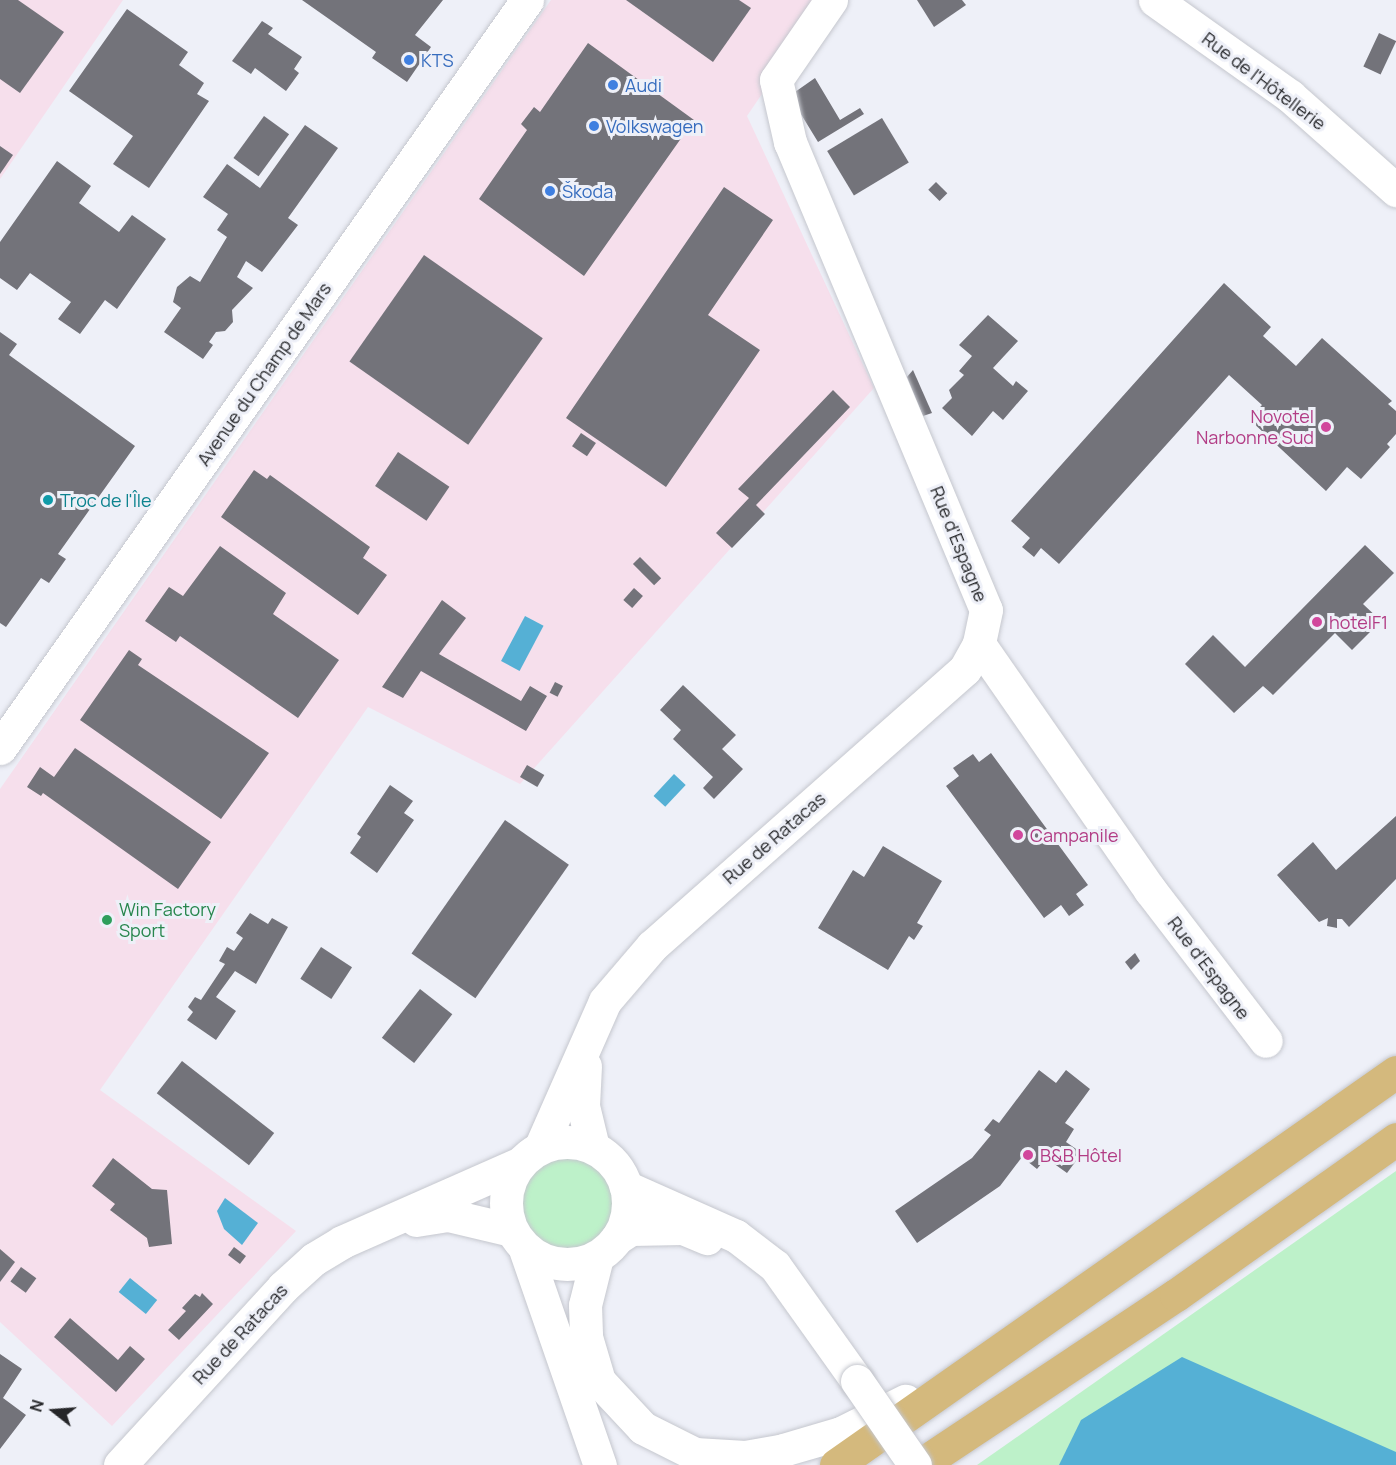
<!DOCTYPE html>
<meta charset="utf-8">
<style>
body{margin:0}
#map{position:relative;width:1396px;height:1465px;overflow:hidden;background:#eef0f8;font-family:Manrope,sans-serif}
div>[style]{position:absolute}
.industrial>*{inset:0;background:#f6dfec}
.green>*{inset:0;background:#bdf1c9}
.round{border-radius:50%}
.water>*{inset:0;background:#55b0d5;transform-origin:0 0}
.building>*{inset:0;background:#73737a;transform-origin:0 0}
.roads{filter:drop-shadow(0 0 2px #c5c7ce) drop-shadow(0 0 2px #c5c7ce)}
.minor>*{height:33px;margin:-16.5px;padding:0 16.5px;transform-origin:16.5px;border-radius:16.5px;background:#fff}
.minor>.ring{margin:-16.5px;padding:0;box-sizing:content-box;background:none;border:33px solid #fff;border-radius:50%}
.major>*{height:33px;margin:-16.5px;padding:0 16.5px;transform-origin:16.5px;border-radius:16.5px;background:#d4b97d}
.bridges{filter:drop-shadow(0 0 2px #c5c7ce) drop-shadow(0 0 2px #c5c7ce)}
.minor-bridge>*{height:33px;margin:-16.5px;padding:0 16.5px;transform-origin:16.5px;border-radius:16.5px;background:#fff}
.dots>*{width:16px;height:16px;translate:-50% -50%;box-sizing:border-box;border:3px solid #eef0f8;border-radius:50%}
span{translate:-50% -50%;white-space:nowrap;text-align:center;line-height:1.15;-webkit-text-stroke:6px #eef0f8;paint-order:stroke}
.shop-label{font-size:18px;color:#366cbe}
.left{translate:0 -50%;text-align:left}
.street-label{font-size:18px;color:#252629}
.hotel-label{font-size:18px;color:#b23c85}
.right{translate:-100% -50%;text-align:right}
.culture-label{font-size:18px;color:#0d838f}
.leisure-label{font-size:18px;color:#27864d}
.north{position:absolute;left:24px;top:1381px;width:60px;height:60px;-webkit-text-stroke:4px #eef0f8;paint-order:stroke;rotate:287deg;font-size:16px;font-weight:700;line-height:24px;text-align:center;color:#252629}
.north::after{content:'';display:block;margin:auto;width:21px;height:27px;background:#252629;clip-path:polygon(50% 0,100% 100%,50% 72%,0 100%)}
</style>
<div id="map">
<div class="industrial">
<i style="clip-path:polygon(0 0,123px 0,0 179px)"></i>
<i style="clip-path:polygon(551px 0,826px 0,747px 116px,874px 388px,520px 784px,368px 707px,100px 1090px,296px 1231px,112px 1426px,0 1322px,0 789px)"></i>
</div>
<div class="green">
<i class="round" style="left:521px;top:1157px;width:92px;height:92px"></i>
<i style="clip-path:polygon(1396px 1171px,1396px 1465px,977px 1465px)"></i>
</div>
<div class="water">
<i style="left:525px;top:616px;width:21px;height:51px;rotate:28deg"></i>
<i style="left:674px;top:774px;width:16px;height:30px;rotate:43deg"></i>
<i style="clip-path:polygon(225px 1198px,258px 1223px,242px 1245px,224px 1229px,217px 1211px)"></i>
<i style="left:130px;top:1278px;width:35px;height:18px;rotate:39deg"></i>
<i style="clip-path:polygon(1182px 1357px,1396px 1452px,1396px 1465px,1059px 1465px,1081px 1420px)"></i>
</div>
<div class="building">
<i style="clip-path:polygon(0 0,18px 0,64px 32px,20px 93px,0 79px)"></i>
<i style="clip-path:polygon(302px 0,443px 0,415px 35px,431px 47px,407px 82px,372px 58px,376px 52px)"></i>
<i style="clip-path:polygon(626px 0,739px 0,751px 8px,713px 62px)"></i>
<i style="clip-path:polygon(917px 0,962px 0,966px 5px,934px 27px)"></i>
<i style="clip-path:polygon(127px 9px,188px 52px,179px 65px,204px 83px,197px 94px,209px 101px,149px 188px,113px 164px,133px 136px,69px 91px)"></i>
<i style="clip-path:polygon(262px 21px,273px 28px,268px 34px,302px 57px,294px 69px,299px 73px,286px 91px,255px 68px,251px 74px,232px 61px)"></i>
<i style="left:1379px;top:33px;width:19px;height:37px;rotate:25deg"></i>
<i style="clip-path:polygon(588px 43px,694px 120px,584px 276px,479px 199px,527px 130px,521px 124px,534px 107px,540px 112px)"></i>
<i style="clip-path:polygon(815px 78px,840px 120px,860px 108px,864px 114px,818px 142px,799px 111px,795px 92px)"></i>
<i style="left:264px;top:116px;width:31px;height:52px;rotate:36deg"></i>
<i style="left:882px;top:118px;width:52px;height:64px;rotate:59deg"></i>
<i style="clip-path:polygon(305px 125px,338px 148px,288px 218px,298px 225px,262px 272px,246px 261px,237px 277px,253px 288px,232px 310px,233px 322px,225px 331px,216px 332px,209px 342px,213px 345px,203px 359px,164px 332px,181px 308px,173px 302px,177px 287px,190px 276px,200px 282px,227px 237px,217px 230px,228px 214px,203px 197px,227px 164px,260px 188px)"></i>
<i style="clip-path:polygon(0 146px,13px 155px,0 174px)"></i>
<i style="clip-path:polygon(57px 161px,91px 186px,79px 203px,119px 232px,132px 215px,166px 239px,117px 309px,105px 300px,80px 334px,58px 319px,71px 302px,30px 273px,17px 290px,0 278px,0 242px)"></i>
<i style="left:936px;top:182px;width:16px;height:11px;rotate:45deg"></i>
<i style="clip-path:polygon(724px 187px,773px 220px,708px 315px,760px 350px,666px 487px,566px 418px)"></i>
<i style="left:424px;top:255px;width:145px;height:130px;rotate:35deg"></i>
<i style="clip-path:polygon(1224px 283px,1271px 327px,1263px 336px,1296px 366px,1322px 338px,1392px 401px,1388px 404px,1396px 411px,1396px 434px,1387px 444px,1390px 447px,1361px 479px,1347px 467px,1326px 491px,1249px 419px,1262px 405px,1229px 375px,1059px 564px,1041px 548px,1034px 557px,1022px 547px,1030px 538px,1011px 521px)"></i>
<i style="clip-path:polygon(988px 315px,1018px 341px,993px 368px,1013px 386px,1016px 381px,1028px 391px,1003px 420px,993px 411px,972px 436px,942px 408px,952px 398px,949px 390px,964px 375px,959px 371px,972px 356px,959px 345px)"></i>
<i style="clip-path:polygon(0 332px,17px 344px,9px 355px,135px 446px,58px 554px,66px 559px,49px 583px,41px 578px,6px 627px,0 623px)"></i>
<i style="clip-path:polygon(913px 370px,932px 413px,923px 416px,907px 377px)"></i>
<i style="clip-path:polygon(833px 390px,850px 407px,756px 505px,765px 514px,732px 548px,716px 533px,749px 498px,738px 489px)"></i>
<i style="left:581px;top:433px;width:18px;height:16px;rotate:34deg"></i>
<i style="left:398px;top:452px;width:62px;height:41px;rotate:34deg"></i>
<i style="clip-path:polygon(254px 470px,267px 479px,270px 475px,370px 547px,363px 558px,387px 575px,358px 615px,221px 517px)"></i>
<i style="clip-path:polygon(1365px 545px,1394px 573px,1363px 604px,1381px 621px,1352px 650px,1335px 633px,1273px 695px,1263px 686px,1234px 713px,1185px 664px,1213px 635px,1245px 667px)"></i>
<i style="clip-path:polygon(220px 546px,286px 593px,273px 614px,339px 660px,298px 718px,180px 636px,176px 642px,145px 621px,169px 587px,183px 596px)"></i>
<i style="left:640px;top:557px;width:30px;height:10px;rotate:45deg"></i>
<i style="left:634px;top:588px;width:12px;height:16px;rotate:42deg"></i>
<i style="clip-path:polygon(442px 600px,466px 618px,439px 654px,521px 701px,530px 686px,547px 696px,526px 731px,421px 671px,403px 698px,382px 687px)"></i>
<i style="clip-path:polygon(129px 650px,142px 659px,138px 665px,269px 753px,221px 819px,80px 720px)"></i>
<i style="left:555px;top:682px;width:9px;height:12px;rotate:27deg"></i>
<i style="clip-path:polygon(683px 685px,736px 735px,722px 749px,743px 769px,714px 799px,703px 788px,713px 777px,673px 739px,681px 730px,660px 710px)"></i>
<i style="clip-path:polygon(75px 748px,211px 842px,178px 889px,43px 793px,41px 796px,27px 787px,40px 767px,54px 777px)"></i>
<i style="clip-path:polygon(991px 753px,1088px 885px,1076px 894px,1084px 905px,1069px 916px,1061px 905px,1044px 918px,946px 786px,959px 776px,953px 768px,973px 754px,979px 762px)"></i>
<i style="left:527px;top:765px;width:20px;height:14px;rotate:30deg"></i>
<i style="clip-path:polygon(390px 785px,413px 801px,404px 813px,414px 820px,377px 873px,350px 853px,361px 837px,357px 834px)"></i>
<i style="clip-path:polygon(1396px 816px,1396px 879px,1349px 927px,1342px 919px,1337px 919px,1337px 928px,1327px 926px,1328px 918px,1319px 922px,1277px 875px,1313px 842px,1336px 870px)"></i>
<i style="left:505px;top:820px;width:78px;height:163px;rotate:35deg"></i>
<i style="clip-path:polygon(883px 846px,942px 881px,917px 923px,923px 926px,914px 940px,909px 936px,888px 970px,818px 928px,853px 870px,864px 877px)"></i>
<i style="clip-path:polygon(250px 913px,268px 924px,272px 918px,288px 927px,256px 984px,235px 971px,216px 997px,236px 1011px,216px 1040px,187px 1020px,193px 1012px,188px 1007px,195px 997px,201px 1000px,225px 964px,219px 961px,227px 947px,234px 951px,243px 938px,236px 933px)"></i>
<i style="left:321px;top:947px;width:37px;height:38px;rotate:33deg"></i>
<i style="clip-path:polygon(1135px 953px,1140px 961px,1131px 970px,1125px 962px)"></i>
<i style="left:420px;top:989px;width:41px;height:62px;rotate:38deg"></i>
<i style="left:182px;top:1061px;width:117px;height:41px;rotate:38deg"></i>
<i style="clip-path:polygon(1039px 1070px,1056px 1083px,1066px 1070px,1090px 1089px,1065px 1123px,1074px 1129px,1066px 1142px,1082px 1153px,1067px 1173px,1046px 1158px,1037px 1169px,1022px 1157px,1000px 1186px,917px 1243px,895px 1211px,972px 1158px,991px 1135px,984px 1130px,993px 1119px,999px 1123px)"></i>
<i style="clip-path:polygon(113px 1158px,152px 1189px,167px 1190px,172px 1244px,149px 1247px,147px 1238px,110px 1210px,115px 1204px,92px 1186px)"></i>
<i style="left:234px;top:1247px;width:15px;height:10px;rotate:37deg"></i>
<i style="clip-path:polygon(0 1249px,15px 1262px,0 1282px)"></i>
<i style="left:21px;top:1267px;width:19px;height:18px;rotate:36deg"></i>
<i style="clip-path:polygon(202px 1293px,213px 1304px,179px 1340px,168px 1330px,186px 1311px,182px 1308px,195px 1294px,200px 1297px)"></i>
<i style="clip-path:polygon(70px 1318px,118px 1360px,130px 1346px,145px 1359px,116px 1392px,54px 1337px)"></i>
<i style="clip-path:polygon(0 1354px,22px 1369px,3px 1398px,26px 1415px,0 1449px)"></i>
</div>
<div class="roads">
<div class="minor">
<i style="left:831px;top:0;width:97px;rotate:124.5deg"></i>
<i style="left:776px;top:80px;width:64px;rotate:77.3deg"></i>
<i style="left:790px;top:142px;width:507px;rotate:67.28deg"></i>
<i style="left:986px;top:610px;width:35px;rotate:102deg"></i>
<i style="left:979px;top:644px;width:300px;rotate:55.2deg"></i>
<i style="left:1150px;top:890px;width:190px;rotate:52.5deg"></i>
<i style="left:1155px;top:0;width:166px;rotate:35.4deg"></i>
<i style="left:1290px;top:96px;width:142px;rotate:41.6deg"></i>
<i style="left:0;top:748px;width:915px;rotate:-54.83deg"></i>
<i style="left:585px;top:1066px;width:40px;rotate:92.9deg"></i>
<i style="left:583px;top:1106px;width:42px;rotate:76.3deg"></i>
<i class="ring" style="left:506px;top:1142px;width:89px;height:89px"></i>
<i style="left:541px;top:1146px;width:158px;rotate:-66.2deg"></i>
<i style="left:605px;top:1001px;width:72px;rotate:-49.5deg"></i>
<i style="left:652px;top:946px;width:418px;rotate:-41.5deg"></i>
<i style="left:965px;top:669px;width:29px;rotate:-61deg"></i>
<i style="left:626px;top:1187px;width:120px;rotate:24deg"></i>
<i style="left:736px;top:1236px;width:49px;rotate:37.6deg"></i>
<i style="left:775px;top:1266px;width:141px;rotate:54.5deg"></i>
<i style="left:416px;top:1220px;width:32px;rotate:-9deg"></i>
<i style="left:448px;top:1215px;width:65px;rotate:13.4deg"></i>
<i style="left:617px;top:1238px;width:17px;rotate:-33deg"></i>
<i style="left:631px;top:1229px;width:52px;rotate:-1.1deg"></i>
<i style="left:683px;top:1228px;width:26px;rotate:23deg"></i>
<i style="left:525px;top:1249px;width:229px;rotate:70.9deg"></i>
<i style="left:597px;top:1257px;width:49px;rotate:104deg"></i>
<i style="left:585px;top:1305px;width:32px;rotate:88deg"></i>
<i style="left:586px;top:1337px;width:46px;rotate:73.5deg"></i>
<i style="left:599px;top:1381px;width:64px;rotate:46.9deg"></i>
<i style="left:643px;top:1428px;width:58px;rotate:26.6deg"></i>
<i style="left:695px;top:1454px;width:50px;rotate:3.4deg"></i>
<i style="left:745px;top:1457px;width:39px;rotate:-10deg"></i>
<i style="left:783px;top:1450px;width:60px;rotate:-16.3deg"></i>
<i style="left:841px;top:1433px;width:72px;rotate:-26.6deg"></i>
<i style="left:120px;top:1465px;width:241px;rotate:-47.5deg"></i>
<i style="left:283px;top:1287px;width:42px;rotate:-42.1deg"></i>
<i style="left:314px;top:1259px;width:33px;rotate:-31deg"></i>
<i style="left:342px;top:1242px;width:193px;rotate:-23.8deg"></i>
</div>
<div class="major">
<i style="left:836px;top:1465px;width:684px;rotate:-35.06deg"></i>
<i style="left:920px;top:1465px;width:307px;rotate:-33.6deg"></i>
<i style="left:1176px;top:1295px;width:270px;rotate:-35.3deg"></i>
</div>
</div>
<div class="bridges">
<div class="minor-bridge">
<i style="left:857px;top:1381px;width:102px;rotate:55.4deg"></i>
</div>
</div>
<div class="dots">
<i style="left:409px;top:60px;background:#3f7fe0"></i>
<i style="left:613px;top:85px;background:#3f7fe0"></i>
<i style="left:594px;top:126px;background:#3f7fe0"></i>
<i style="left:550px;top:191px;background:#3f7fe0"></i>
<i style="left:1326px;top:427px;background:#d1479c"></i>
<i style="left:48px;top:500px;background:#0f9aa8"></i>
<i style="left:1317px;top:622px;background:#d1479c"></i>
<i style="left:1018px;top:835px;background:#d1479c"></i>
<i style="left:107px;top:920px;background:#2e9e5b"></i>
<i style="left:1028px;top:1155px;background:#d1479c"></i>
</div>
<div class="shop-label">
<span class="left" style="left:421px;top:60px">KTS</span>
<span class="left" style="left:625px;top:85px">Audi</span>
<span class="left" style="left:606px;top:126px">Volkswagen</span>
<span class="left" style="left:562px;top:191px">Škoda</span>
</div>
<div class="street-label">
<span style="left:1264px;top:81px;rotate:37deg">Rue de l'Hôtellerie</span>
<span style="left:264px;top:374px;rotate:-55deg">Avenue du Champ de Mars</span>
<span style="left:959px;top:544px;rotate:68deg">Rue d'Espagne</span>
<span style="left:774px;top:838px;rotate:-41deg">Rue de Ratacas</span>
<span style="left:1209px;top:968px;rotate:53deg">Rue d'Espagne</span>
<span style="left:240px;top:1334px;rotate:-47deg">Rue de Ratacas</span>
</div>
<div class="hotel-label">
<span class="right" style="left:1314px;top:427px">Novotel<br>Narbonne Sud</span>
<span class="left" style="left:1329px;top:622px">hotelF1</span>
<span class="left" style="left:1030px;top:835px">Campanile</span>
<span class="left" style="left:1040px;top:1155px">B&amp;B Hôtel</span>
</div>
<div class="culture-label">
<span class="left" style="left:60px;top:500px">Troc de l'Île</span>
</div>
<div class="leisure-label">
<span class="left" style="left:119px;top:920px">Win Factory<br>Sport</span>
</div>
<div class="north">N</div>
</div>
